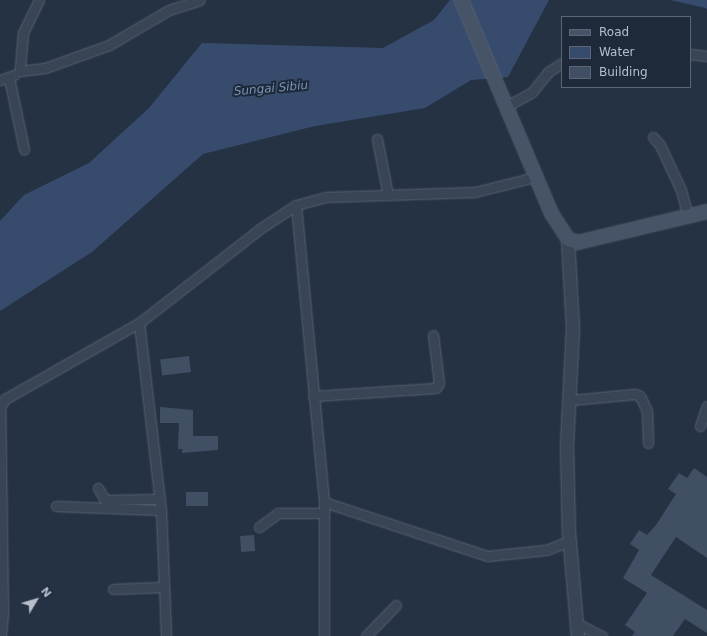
<!DOCTYPE html>
<style>
body{margin:0}
#map{position:relative;width:707px;height:636px;overflow:hidden;background:#253244;font-family:"DejaVu Sans",sans-serif}
div>[style]{position:absolute}
.water>*{inset:0;background:#374c6d}
.building>*{inset:0;background:#414f65;transform-origin:0 0}
.roads{filter:drop-shadow(0 0 1px #586271) drop-shadow(0 0 1px #586271)}
.minor>*{height:9px;margin:-4.5px;padding:0 4.5px;transform-origin:4.5px;border-radius:4.5px;background:#394454}
.tertiary>*{height:12px;margin:-6px;padding:0 6px;transform-origin:6px;border-radius:6px;background:#394454}
.secondary>*{height:13px;margin:-6.5px;padding:0 6.5px;transform-origin:6.5px;border-radius:6.5px;background:#475367}
span{translate:-50% -50%;white-space:nowrap;text-align:center;line-height:1.15;-webkit-text-stroke:4px #1e2939;paint-order:stroke}
.water-label{font-size:12px;color:#7c94b7;font-style:italic}
.legend{position:absolute;left:561px;top:16px;width:130px;height:72px;box-sizing:border-box;background:#1e2939;border:1px solid #5b6574;margin:0;padding:5px 7px;list-style:none;font-size:12px;color:#b7bfcd}
.legend li{display:flex;align-items:center;gap:8px;height:20px}
.legend b{width:20px;border:1px solid #5b6574}
.north{position:absolute;left:16px;top:580px;width:40px;height:40px;-webkit-text-stroke:3px #1e2939;paint-order:stroke;rotate:52deg;font-size:11px;font-weight:700;line-height:16px;text-align:center;color:#b7bfcd}
.north::after{content:'';display:block;margin:auto;width:14px;height:18px;background:#b7bfcd;clip-path:polygon(50% 0,100% 100%,50% 72%,0 100%)}
</style>
<div id="map">
<div class="water">
<i style="clip-path:polygon(450px 0,549px 0,508px 77px,471px 80px,425px 108px,315px 126px,203px 154px,92px 252px,0 311px,0 221px,24px 195px,89px 163px,149px 108px,202px 43px,383px 48px,434px 20px)"></i>
<i style="clip-path:polygon(671px 0,707px 0,707px 9px,705px 8px)"></i>
</div>
<div class="building">
<i style="left:189px;top:356px;width:16px;height:29px;rotate:83deg"></i>
<i style="clip-path:polygon(160px 407px,193px 410px,193px 436px,218px 436px,218px 450px,182px 453px,182px 449px,178px 449px,179px 423px,160px 423px)"></i>
<i style="clip-path:polygon(694px 468px,707px 477px,707px 558px,676px 537px,651px 575px,707px 610px,707px 633px,685px 619px,673px 636px,632px 636px,635px 632px,625px 625px,647px 593px,623px 578px,639px 550px,630px 544px,639px 530px,647px 535px,656px 525px,676px 494px,668px 489px,679px 473px,687px 478px)"></i>
<i style="left:208px;top:492px;width:14px;height:22px;rotate:90deg"></i>
<i style="left:254px;top:535px;width:16px;height:14px;rotate:86deg"></i>
</div>
<div class="roads">
<div class="minor">
<i style="left:39px;top:0;width:37px;rotate:116deg"></i>
<i style="left:23px;top:33px;width:38px;rotate:95deg"></i>
<i style="left:20px;top:71px;width:25px;rotate:-7deg"></i>
<i style="left:45px;top:68px;width:68px;rotate:-19.8deg"></i>
<i style="left:109px;top:45px;width:69px;rotate:-30.3deg"></i>
<i style="left:169px;top:10px;width:32px;rotate:-18deg"></i>
<i style="left:690px;top:54px;width:17px;rotate:7deg"></i>
<i style="left:9px;top:78px;width:73px;rotate:78.1deg"></i>
<i style="left:0;top:80px;width:15px;rotate:-20deg"></i>
<i style="left:507px;top:106px;width:29px;rotate:-29deg"></i>
<i style="left:532px;top:92px;width:26px;rotate:-51deg"></i>
<i style="left:548px;top:72px;width:17px;rotate:-33deg"></i>
<i style="left:653px;top:137px;width:11px;rotate:49deg"></i>
<i style="left:660px;top:145px;width:50px;rotate:65deg"></i>
<i style="left:681px;top:190px;width:28px;rotate:75deg"></i>
<i style="left:377px;top:139px;width:57px;rotate:78.9deg"></i>
<i style="left:296px;top:205px;width:298px;rotate:84.6deg"></i>
<i style="left:324px;top:502px;width:134px;rotate:90deg"></i>
<i style="left:139px;top:323px;width:188px;rotate:83.3deg"></i>
<i style="left:161px;top:510px;width:126px;rotate:87.7deg"></i>
<i style="left:313px;top:396px;width:123px;rotate:-3.7deg"></i>
<i style="left:436px;top:388px;width:6px;rotate:-59deg"></i>
<i style="left:439px;top:383px;width:48px;rotate:-97.1deg"></i>
<i style="left:571px;top:400px;width:64px;rotate:-5.4deg"></i>
<i style="left:635px;top:394px;width:5px;rotate:22deg"></i>
<i style="left:640px;top:396px;width:17px;rotate:65deg"></i>
<i style="left:647px;top:411px;width:32px;rotate:88deg"></i>
<i style="left:700px;top:426px;width:21px;rotate:-71deg"></i>
<i style="left:98px;top:488px;width:14px;rotate:60deg"></i>
<i style="left:105px;top:500px;width:55px;rotate:-1deg"></i>
<i style="left:324px;top:502px;width:172px;rotate:18.3deg"></i>
<i style="left:487px;top:556px;width:59px;rotate:-5.8deg"></i>
<i style="left:546px;top:550px;width:25px;rotate:-21deg"></i>
<i style="left:56px;top:506px;width:105px;rotate:2.2deg"></i>
<i style="left:259px;top:527px;width:24px;rotate:-36deg"></i>
<i style="left:278px;top:513px;width:46px"></i>
<i style="left:113px;top:589px;width:51px;rotate:-2.2deg"></i>
<i style="left:578px;top:624px;width:27px;rotate:27deg"></i>
<i style="left:1px;top:636px;width:25px;rotate:-85deg"></i>
<i style="left:3px;top:611px;width:204px;rotate:-90.8deg"></i>
<i style="left:0;top:407px;width:9px;rotate:-58deg"></i>
<i style="left:5px;top:399px;width:154px;rotate:-29.6deg"></i>
<i style="left:139px;top:323px;width:155px;rotate:-37.9deg"></i>
<i style="left:261px;top:228px;width:42px;rotate:-33.3deg"></i>
<i style="left:296px;top:205px;width:31px;rotate:-15deg"></i>
<i style="left:326px;top:197px;width:149px;rotate:-1.9deg"></i>
<i style="left:475px;top:192px;width:62px;rotate:-14deg"></i>
<i style="left:366px;top:636px;width:43px;rotate:-45.9deg"></i>
</div>
<div class="tertiary">
<i style="left:568px;top:239px;width:89px;rotate:86.8deg"></i>
<i style="left:573px;top:328px;width:118px;rotate:92.9deg"></i>
<i style="left:567px;top:446px;width:86px;rotate:88.7deg"></i>
<i style="left:569px;top:532px;width:104px;rotate:85.1deg"></i>
</div>
<div class="secondary">
<i style="left:461px;top:0;width:231px;rotate:67.1deg"></i>
<i style="left:551px;top:213px;width:31px;rotate:57deg"></i>
<i style="left:568px;top:239px;width:9px;rotate:18deg"></i>
<i style="left:577px;top:242px;width:134px;rotate:-13.4deg"></i>
</div>
</div>
<div class="water-label">
<span style="left:271px;top:89px;rotate:-5deg">Sungai Sibiu</span>
</div>
<ul class="legend">
<li><b style="height:5px;background:#475367"></b>Road</li>
<li><b style="height:11px;background:#374c6d"></b>Water</li>
<li><b style="height:11px;background:#414f65"></b>Building</li>
</ul>
<div class="north">N</div>
</div>
